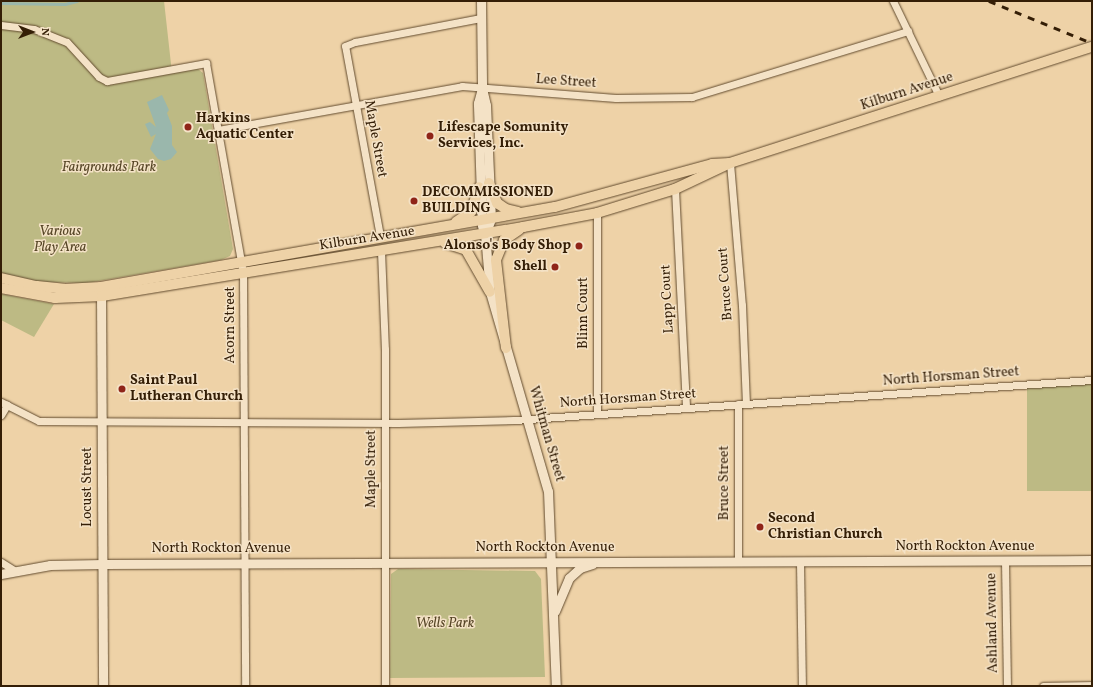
<!DOCTYPE html>
<style>
body{margin:0}
#map{position:relative;width:1093px;height:687px;overflow:hidden;background:#eed2a7;font-family:Vollkorn,serif}
div>[style]{position:absolute}
.green>*{inset:0;background:#bdba84;transform-origin:0 0}
.water>*{inset:0;background:#9ab7ac}
.stream>*{height:2.5px;margin:-1.25px;padding:0 1.25px;transform-origin:1.25px;border-radius:1.25px;background:#9ab7ac}
.roads{filter:drop-shadow(0 0 1px #624b2e) drop-shadow(0 0 1px #624b2e)}
.street>*{height:7px;margin:-3.5px;padding:0 3.5px;transform-origin:3.5px;border-radius:3.5px;background:#f4e2c6}
.secondary>*{height:9px;margin:-4.5px;padding:0 4.5px;transform-origin:4.5px;border-radius:4.5px;background:#f4e2c6}
.primary>*{height:10px;margin:-5px;padding:0 5px;transform-origin:5px;border-radius:5px;background:#eed2a7}
.rail>*{height:2.5px;margin-top:-1.25px;transform-origin:0;background:repeating-linear-gradient(90deg,#341e06 0 7px,transparent 0 14px)}
.dots>*{width:11px;height:11px;translate:-50% -50%;box-sizing:border-box;border:2px solid #f4e2c6;border-radius:50%}
span{translate:-50% -50%;white-space:nowrap;text-align:center;line-height:1.15;-webkit-text-stroke:3px #f4e2c6;paint-order:stroke}
.street-label{font-size:14px;color:#341e06}
.poi-label{font-size:14px;color:#341e06;font-weight:700}
.left{translate:0 -50%;text-align:left}
.right{translate:-100% -50%;text-align:right}
.park-label{font-size:14px;color:#564526;font-style:italic}
.frame{position:absolute;inset:0;border:2px solid #341e06;pointer-events:none}
.north{position:absolute;left:12px;top:12px;width:40px;height:40px;-webkit-text-stroke:3px #f4e2c6;paint-order:stroke;rotate:90deg;font-size:11px;font-weight:700;line-height:16px;text-align:center;color:#341e06}
.north::after{content:'';display:block;margin:auto;width:14px;height:18px;background:#341e06;clip-path:polygon(50% 0,100% 100%,50% 72%,0 100%)}
</style>
<div id="map">
<div class="green">
<i style="clip-path:polygon(1px 1px,164px 1px,172px 73px,198px 69px,203px 73px,233px 249px,230px 256px,221px 260px,87px 283px,41px 282px,1px 273px)"></i>
<i style="clip-path:polygon(1px 294px,54px 304px,34px 337px,1px 320px)"></i>
<i style="left:1092px;top:384px;width:107px;height:65px;rotate:90deg"></i>
<i style="clip-path:polygon(398px 569px,535px 571px,541px 579px,545px 677px,390px 678px,391px 574px)"></i>
</div>
<div class="water">
<i style="clip-path:polygon(162px 95px,169px 110px,167px 113px,172px 126px,172px 145px,177px 152px,171px 159px,164px 161px,158px 159px,150px 149px,156px 134px,151px 137px,145px 124px,150px 122px,156px 127px,147px 102px)"></i>
</div>
<div class="stream">
<i style="left:1px;top:3px;width:64px;rotate:0.9deg"></i>
<i style="left:65px;top:4px;width:12px;rotate:-14deg"></i>
</div>
<div class="roads">
<div class="street">
<i style="left:893px;top:1px;width:106px;rotate:64.2deg"></i>
<i style="left:1px;top:25px;width:33px;rotate:7deg"></i>
<i style="left:34px;top:29px;width:35px;rotate:22deg"></i>
<i style="left:67px;top:42px;width:47px;rotate:47.6deg"></i>
<i style="left:99px;top:77px;width:9px;rotate:27deg"></i>
<i style="left:107px;top:81px;width:101px;rotate:-10.3deg"></i>
<i style="left:206px;top:63px;width:213px;rotate:80deg"></i>
<i style="left:243px;top:273px;width:413px;rotate:89.7deg"></i>
<i style="left:218px;top:130px;width:248px;rotate:-10.2deg"></i>
<i style="left:462px;top:86px;width:154px;rotate:4.5deg"></i>
<i style="left:616px;top:98px;width:76px;rotate:-0.8deg"></i>
<i style="left:692px;top:97px;width:226px;rotate:-17deg"></i>
<i style="left:730px;top:163px;width:143px;rotate:85.2deg"></i>
<i style="left:742px;top:305px;width:99px;rotate:87.7deg"></i>
<i style="left:675px;top:189px;width:218px;rotate:87.1deg"></i>
<i style="left:597px;top:213px;width:201px;rotate:90deg"></i>
<i style="left:380px;top:236px;width:193px;rotate:-100.4deg"></i>
<i style="left:345px;top:46px;width:11px;rotate:-22deg"></i>
<i style="left:355px;top:42px;width:128px;rotate:-10.8deg"></i>
<i style="left:381px;top:251px;width:98px;rotate:87.7deg"></i>
<i style="left:385px;top:349px;width:337px;rotate:90deg"></i>
<i style="left:1px;top:402px;width:42px;rotate:26.6deg"></i>
<i style="left:39px;top:421px;width:359px;rotate:0.3deg"></i>
<i style="left:398px;top:423px;width:116px;rotate:-1.5deg"></i>
<i style="left:514px;top:420px;width:579px;rotate:-3.96deg"></i>
<i style="left:738px;top:404px;width:157px;rotate:90deg"></i>
<i style="left:1px;top:415px;width:12px;rotate:-59deg"></i>
<i style="left:1005px;top:560px;width:126px;rotate:89.1deg"></i>
<i style="left:1px;top:562px;width:15px;rotate:32deg"></i>
<i style="left:800px;top:562px;width:124px;rotate:89.1deg"></i>
<i style="left:1043px;top:686px;width:49px;rotate:-1.2deg"></i>
</div>
<div class="secondary">
<i style="left:481px;top:1px;width:87px;rotate:89.3deg"></i>
<i style="left:482px;top:88px;width:17px;rotate:77deg"></i>
<i style="left:486px;top:105px;width:114px;rotate:87.5deg"></i>
<i style="left:491px;top:219px;width:16px;rotate:112deg"></i>
<i style="left:485px;top:234px;width:58px;rotate:85.1deg"></i>
<i style="left:490px;top:292px;width:207px;rotate:73.8deg"></i>
<i style="left:548px;top:491px;width:195px;rotate:87.7deg"></i>
<i style="left:482px;top:226px;width:123px;rotate:-91.9deg"></i>
<i style="left:478px;top:103px;width:16px;rotate:-75deg"></i>
<i style="left:101px;top:289px;width:397px;rotate:89.7deg"></i>
<i style="left:1px;top:574px;width:50px;rotate:-10.4deg"></i>
<i style="left:50px;top:565px;width:53px;rotate:-1.1deg"></i>
<i style="left:103px;top:564px;width:989px;rotate:-0.23deg"></i>
<i style="left:555px;top:611px;width:36px;rotate:-67deg"></i>
<i style="left:569px;top:578px;width:15px;rotate:-42deg"></i>
<i style="left:580px;top:568px;width:13px;rotate:-18deg"></i>
</div>
<div class="primary">
<i style="left:489px;top:183px;width:22px;rotate:68deg"></i>
<i style="left:497px;top:203px;width:11px;rotate:34deg"></i>
<i style="left:506px;top:209px;width:12px;rotate:14deg"></i>
<i style="left:456px;top:222px;width:18px;rotate:-34deg"></i>
<i style="left:471px;top:212px;width:26px;rotate:-72deg"></i>
<i style="left:445px;top:243px;width:22px;rotate:18deg"></i>
<i style="left:466px;top:250px;width:48px;rotate:60.3deg"></i>
<i style="left:1px;top:278px;width:37px;rotate:13deg"></i>
<i style="left:37px;top:286px;width:27px;rotate:6deg"></i>
<i style="left:64px;top:289px;width:37px;rotate:-3deg"></i>
<i style="left:101px;top:287px;width:461px;rotate:-10deg"></i>
<i style="left:555px;top:207px;width:163px;rotate:-15.3deg"></i>
<i style="left:712px;top:164px;width:18px;rotate:-3deg"></i>
<i style="left:730px;top:163px;width:380px;rotate:-17.8deg"></i>
<i style="left:1px;top:288px;width:55px;rotate:10.5deg"></i>
<i style="left:55px;top:298px;width:47px;rotate:-2.4deg"></i>
<i style="left:102px;top:296px;width:427px;rotate:-9.3deg"></i>
<i style="left:523px;top:227px;width:75px;rotate:-10.7deg"></i>
<i style="left:597px;top:213px;width:82px;rotate:-17.1deg"></i>
<i style="left:675px;top:189px;width:59px;rotate:-25.3deg"></i>
<i style="left:506px;top:348px;width:89px;rotate:-96.5deg"></i>
<i style="left:496px;top:260px;width:22px;rotate:-68deg"></i>
<i style="left:504px;top:240px;width:18px;rotate:-34deg"></i>
</div>
</div>
<div class="rail">
<i style="left:989px;top:1px;width:111px;rotate:22.2deg"></i>
</div>
<div class="dots">
<i style="left:188px;top:127px;background:#8f2418"></i>
<i style="left:430px;top:136px;background:#8f2418"></i>
<i style="left:414px;top:201px;background:#8f2418"></i>
<i style="left:579px;top:246px;background:#8f2418"></i>
<i style="left:555px;top:267px;background:#8f2418"></i>
<i style="left:122px;top:389px;background:#8f2418"></i>
<i style="left:760px;top:527px;background:#8f2418"></i>
</div>
<div class="street-label">
<span style="left:566px;top:82px;rotate:4deg">Lee Street</span>
<span style="left:907px;top:92px;rotate:-18deg">Kilburn Avenue</span>
<span style="left:375px;top:139px;rotate:80deg">Maple Street</span>
<span style="left:367px;top:239px;rotate:-9deg">Kilburn Avenue</span>
<span style="left:726px;top:284px;rotate:-94deg">Bruce Court</span>
<span style="left:668px;top:299px;rotate:-93deg">Lapp Court</span>
<span style="left:584px;top:313px;rotate:-90deg">Blinn Court</span>
<span style="left:231px;top:325px;rotate:-90deg">Acorn Street</span>
<span style="left:951px;top:377px;rotate:-4deg">North Horsman Street</span>
<span style="left:628px;top:399px;rotate:-4deg">North Horsman Street</span>
<span style="left:546px;top:434px;rotate:74deg">Whitman Street</span>
<span style="left:372px;top:469px;rotate:-90deg">Maple Street</span>
<span style="left:725px;top:483px;rotate:-90deg">Bruce Street</span>
<span style="left:88px;top:487px;rotate:-90deg">Locust Street</span>
<span style="left:965px;top:547px">North Rockton Avenue</span>
<span style="left:545px;top:548px">North Rockton Avenue</span>
<span style="left:221px;top:549px">North Rockton Avenue</span>
<span style="left:993px;top:623px;rotate:-91deg">Ashland Avenue</span>
</div>
<div class="poi-label">
<span class="left" style="left:196px;top:127px">Harkins<br>Aquatic Center</span>
<span class="left" style="left:438px;top:136px">Lifescape Somunity<br>Services, Inc.</span>
<span class="left" style="left:422px;top:201px">DECOMMISSIONED<br>BUILDING</span>
<span class="right" style="left:571px;top:246px">Alonso's Body Shop</span>
<span class="right" style="left:547px;top:267px">Shell</span>
<span class="left" style="left:130px;top:389px">Saint Paul<br>Lutheran Church</span>
<span class="left" style="left:768px;top:527px">Second<br>Christian Church</span>
</div>
<div class="park-label">
<span style="left:109px;top:168px">Fairgrounds Park</span>
<span style="left:60px;top:240px">Various<br>Play Area</span>
<span style="left:445px;top:624px">Wells Park</span>
</div>
<div class="frame"></div>
<div class="north">N</div>
</div>
